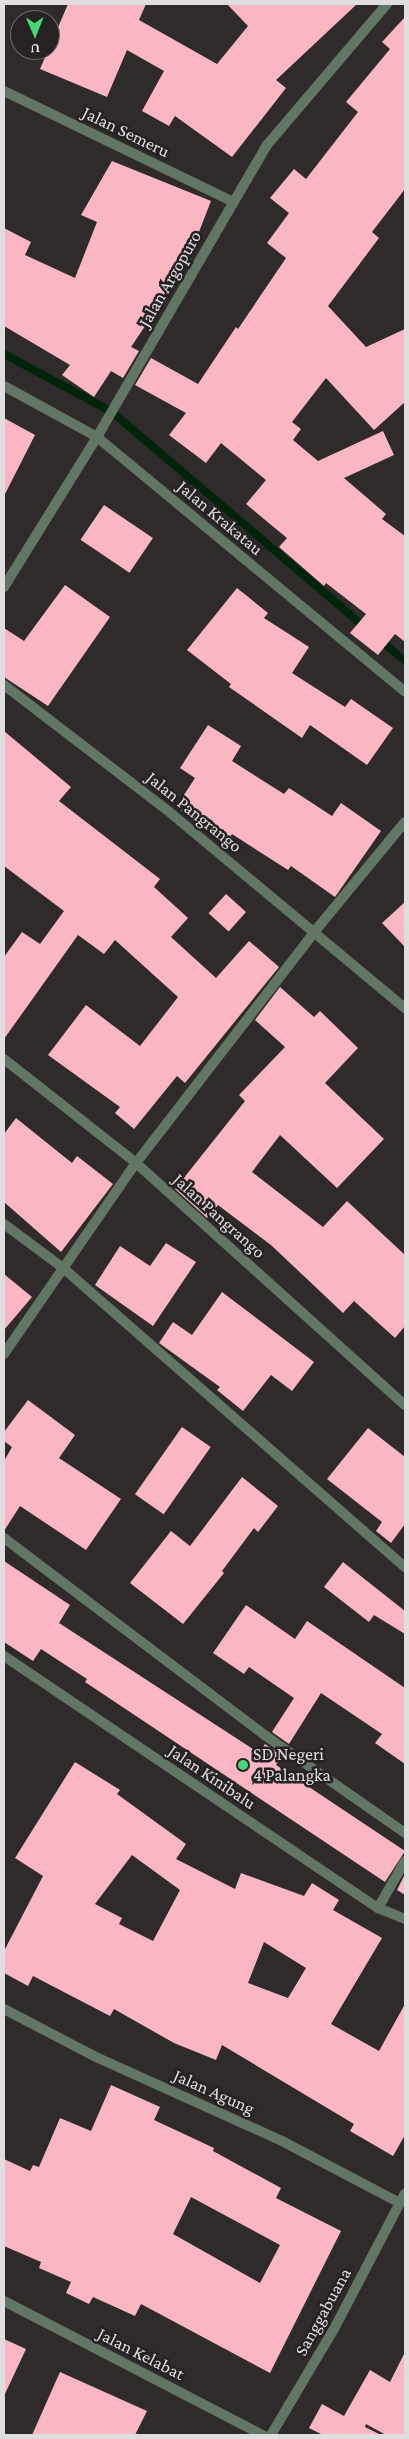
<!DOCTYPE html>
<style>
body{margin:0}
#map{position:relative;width:409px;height:2439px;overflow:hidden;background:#2f2b2b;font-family:"Crimson Pro",serif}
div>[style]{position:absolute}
.stream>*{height:8px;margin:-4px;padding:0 4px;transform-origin:4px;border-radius:4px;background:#00240a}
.building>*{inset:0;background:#fab6c3;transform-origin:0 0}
.minor>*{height:10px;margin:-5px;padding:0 5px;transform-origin:5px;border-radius:5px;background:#617665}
.tertiary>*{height:10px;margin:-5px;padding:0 5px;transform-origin:5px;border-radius:5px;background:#617665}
.dots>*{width:14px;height:14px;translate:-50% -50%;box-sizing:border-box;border:2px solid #262122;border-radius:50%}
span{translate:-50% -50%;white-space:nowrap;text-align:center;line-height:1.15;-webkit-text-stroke:5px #262122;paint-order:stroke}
.street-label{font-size:18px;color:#e0ddde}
.poi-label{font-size:18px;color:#e0ddde}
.left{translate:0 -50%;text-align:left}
.frame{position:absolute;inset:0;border:5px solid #e0ddde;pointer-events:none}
.north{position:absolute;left:10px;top:10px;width:50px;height:50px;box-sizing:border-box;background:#262122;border:1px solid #706c6d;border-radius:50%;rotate:179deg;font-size:14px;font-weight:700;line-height:20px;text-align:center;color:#e0ddde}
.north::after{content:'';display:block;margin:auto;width:18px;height:22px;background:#4ad777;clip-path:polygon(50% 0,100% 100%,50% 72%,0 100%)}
</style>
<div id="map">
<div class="stream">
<i style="left:4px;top:354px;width:123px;rotate:28.2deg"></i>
<i style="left:112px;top:412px;width:332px;rotate:40.4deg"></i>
<i style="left:380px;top:640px;width:33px;rotate:40deg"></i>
</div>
<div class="building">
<i style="clip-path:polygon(68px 4px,146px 4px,139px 20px,217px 64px,248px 26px,227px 4px,357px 4px,276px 80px,286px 88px,232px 157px,175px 116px,169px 126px,142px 111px,164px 71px,127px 50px,107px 97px,40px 69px)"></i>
<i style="clip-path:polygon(405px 17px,405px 189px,372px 232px,379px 238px,328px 306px,366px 347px,405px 329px,405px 402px,374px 430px,326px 378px,292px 422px,301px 429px,293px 440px,318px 461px,383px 431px,394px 455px,344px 478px,386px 514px,382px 519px,405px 536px,405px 642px,395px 634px,378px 655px,350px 633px,366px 614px,326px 583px,324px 586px,279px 547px,287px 538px,246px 504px,266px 480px,221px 443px,206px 463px,169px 435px,186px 413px,135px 385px,151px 358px,198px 384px,236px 327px,238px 329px,286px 258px,267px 243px,289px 213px,270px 198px,294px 169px,306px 179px,358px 112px,346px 102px,390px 49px,382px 42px)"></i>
<i style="clip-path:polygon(112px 161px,211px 201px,192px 250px,186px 248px,170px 289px,131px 347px,139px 351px,123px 378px,111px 371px,94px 397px,62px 375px,70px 365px,4px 326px,4px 228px,31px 242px,25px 255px,75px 278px,97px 222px,81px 215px)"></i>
<i style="clip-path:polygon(4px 418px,35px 435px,4px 496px)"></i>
<i style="left:104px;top:505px;width:59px;height:42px;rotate:34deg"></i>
<i style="clip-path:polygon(65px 585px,110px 617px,48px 706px,4px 677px,4px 628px,24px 641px)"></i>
<i style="clip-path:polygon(237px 588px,268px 613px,264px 618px,309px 647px,292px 673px,345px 707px,351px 699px,393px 728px,367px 765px,310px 725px,302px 738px,229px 687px,231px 684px,187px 650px)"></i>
<i style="clip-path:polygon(208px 725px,241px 746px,232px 761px,284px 794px,289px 788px,332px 816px,341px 803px,381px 831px,335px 897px,291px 866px,288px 870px,232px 834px,228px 841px,176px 807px,195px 778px,180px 768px)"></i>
<i style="clip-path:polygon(4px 731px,71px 787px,59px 801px,160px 879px,154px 887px,188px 918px,171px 937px,216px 978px,249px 941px,279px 967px,185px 1083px,177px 1076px,134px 1129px,115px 1113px,120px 1107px,48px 1055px,86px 1005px,140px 1046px,178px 997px,115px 940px,104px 954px,78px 935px,4px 1039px,4px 957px,22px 932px,40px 944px,64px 911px,4px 866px)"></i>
<i style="left:226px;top:894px;width:27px;height:26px;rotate:42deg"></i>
<i style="clip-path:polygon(405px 902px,405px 947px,382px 923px)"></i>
<i style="clip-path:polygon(280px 987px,314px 1017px,320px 1011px,358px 1048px,325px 1083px,384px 1139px,337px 1188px,280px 1135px,252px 1172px,323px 1227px,347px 1201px,405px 1255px,405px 1326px,395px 1338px,354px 1301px,343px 1313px,271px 1245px,218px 1205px,207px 1218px,175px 1189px,245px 1101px,239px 1095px,285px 1047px,255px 1020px)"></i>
<i style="clip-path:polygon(16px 1118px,72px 1163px,77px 1156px,113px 1184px,61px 1252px,4px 1202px,4px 1134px)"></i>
<i style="clip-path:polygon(166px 1243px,196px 1262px,153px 1326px,95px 1285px,120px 1246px,150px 1266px)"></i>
<i style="clip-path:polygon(4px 1274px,32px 1297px,4px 1330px)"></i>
<i style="clip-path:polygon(222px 1292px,314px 1362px,292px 1391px,271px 1375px,243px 1411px,217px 1390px,220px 1387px,159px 1343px,173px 1322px,192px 1335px)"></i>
<i style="clip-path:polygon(28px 1400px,75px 1435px,59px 1458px,121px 1499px,86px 1550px,20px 1506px,4px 1531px,4px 1461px,12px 1447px,4px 1441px,4px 1432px)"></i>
<i style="left:182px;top:1427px;width:35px;height:82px;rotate:35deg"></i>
<i style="clip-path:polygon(368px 1428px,405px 1457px,405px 1524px,391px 1543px,376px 1531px,382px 1522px,327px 1479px)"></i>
<i style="clip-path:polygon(242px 1477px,278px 1506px,258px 1532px,254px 1528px,222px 1571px,224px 1573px,183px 1624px,130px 1583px,171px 1531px,190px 1546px)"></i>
<i style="clip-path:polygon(4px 1561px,70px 1605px,59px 1623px,259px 1753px,265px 1744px,282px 1755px,276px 1765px,405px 1851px,385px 1882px,85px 1682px,87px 1679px,41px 1649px,33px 1661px,4px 1642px)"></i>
<i style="clip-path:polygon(343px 1562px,405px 1611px,405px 1634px,374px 1615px,369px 1622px,324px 1587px)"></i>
<i style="clip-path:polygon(246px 1605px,295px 1639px,307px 1621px,405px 1688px,405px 1764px,375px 1743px,382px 1734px,321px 1693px,289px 1744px,272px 1732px,294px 1698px,249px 1667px,244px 1674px,213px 1653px)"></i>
<i style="clip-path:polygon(evenodd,75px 1762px,120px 1790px,117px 1794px,186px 1844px,176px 1859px,235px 1889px,241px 1873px,304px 1896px,312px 1883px,339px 1900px,333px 1910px,382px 1938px,331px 2024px,379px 2051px,405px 2004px,405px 2135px,393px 2156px,350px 2131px,354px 2124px,222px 2045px,216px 2060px,174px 2043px,114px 2009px,110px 2016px,33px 1976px,28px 1986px,4px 1973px,4px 1951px,43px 1876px,15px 1858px,75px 1762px,132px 1855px,180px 1890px,153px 1941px,119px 1924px,122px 1918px,95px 1904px,132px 1855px,75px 1762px,264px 1942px,306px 1968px,288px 1998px,248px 1983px,264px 1942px)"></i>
<i style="clip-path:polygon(405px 1874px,405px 1895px,397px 1890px)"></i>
<i style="clip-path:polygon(evenodd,111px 2085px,160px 2107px,154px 2120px,214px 2148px,213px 2151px,281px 2188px,276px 2198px,341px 2231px,270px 2373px,141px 2304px,135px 2316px,93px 2297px,89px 2304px,66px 2293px,71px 2282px,39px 2268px,41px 2262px,4px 2246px,4px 2159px,30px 2171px,33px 2165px,39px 2167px,60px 2118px,91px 2131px,111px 2085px,191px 2197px,280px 2245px,260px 2283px,173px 2234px,191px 2197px)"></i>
<i style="clip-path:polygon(4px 2339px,26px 2349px,4px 2396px)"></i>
<i style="clip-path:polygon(405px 2352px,405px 2435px,386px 2435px,366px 2424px,365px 2427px,381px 2435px,323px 2435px,309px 2428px,322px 2404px,344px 2416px,370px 2370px,390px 2382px)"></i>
<i style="clip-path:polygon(60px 2372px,147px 2411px,135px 2435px,32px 2435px)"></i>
</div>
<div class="minor">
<i style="left:4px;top:91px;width:255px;rotate:25.8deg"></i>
<i style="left:4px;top:386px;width:106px;rotate:28.7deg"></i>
<i style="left:97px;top:437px;width:400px;rotate:39.6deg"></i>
<i style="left:4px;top:587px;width:176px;rotate:-58.2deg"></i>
<i style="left:97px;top:437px;width:338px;rotate:-59.8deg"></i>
<i style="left:267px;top:145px;width:185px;rotate:-49.6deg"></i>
<i style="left:4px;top:685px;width:205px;rotate:37.5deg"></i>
<i style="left:167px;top:810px;width:310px;rotate:39.8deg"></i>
<i style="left:4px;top:1059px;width:168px;rotate:38.2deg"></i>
<i style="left:136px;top:1163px;width:362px;rotate:42deg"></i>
<i style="left:4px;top:1224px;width:72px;rotate:36.6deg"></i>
<i style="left:62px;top:1267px;width:456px;rotate:41.2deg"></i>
<i style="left:4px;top:1354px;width:232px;rotate:-55.4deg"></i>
<i style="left:136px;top:1163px;width:293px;rotate:-52.3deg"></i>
<i style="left:315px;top:931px;width:141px;rotate:-50.5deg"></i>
<i style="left:4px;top:1538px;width:328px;rotate:37.1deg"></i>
<i style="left:266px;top:1736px;width:169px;rotate:34.9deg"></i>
<i style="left:378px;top:1908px;width:54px;rotate:-60.1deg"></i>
<i style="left:4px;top:2009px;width:104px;rotate:27.6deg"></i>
<i style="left:96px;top:2057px;width:204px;rotate:24.3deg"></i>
<i style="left:282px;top:2141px;width:133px;rotate:27.7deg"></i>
<i style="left:4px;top:2301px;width:292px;rotate:27.4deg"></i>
</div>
<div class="tertiary">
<i style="left:4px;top:1656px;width:451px;rotate:34deg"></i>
<i style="left:378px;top:1908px;width:29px;rotate:22deg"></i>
<i style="left:271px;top:2435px;width:123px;rotate:-59.3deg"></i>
<i style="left:334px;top:2329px;width:153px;rotate:-62.4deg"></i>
</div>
<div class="dots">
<i style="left:243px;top:1765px;background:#4ad777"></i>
</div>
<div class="street-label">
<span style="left:126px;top:132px;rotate:26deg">Jalan Semeru</span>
<span style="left:170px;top:279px;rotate:-60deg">Jalan Argopuro</span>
<span style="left:220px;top:518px;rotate:40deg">Jalan Krakatau</span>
<span style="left:194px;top:812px;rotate:39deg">Jalan Pangrango</span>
<span style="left:219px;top:1216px;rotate:42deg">Jalan Pangrango</span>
<span style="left:212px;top:1777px;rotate:34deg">Jalan Kinibalu</span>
<span style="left:214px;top:2092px;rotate:24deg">Jalan Agung</span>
<span style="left:323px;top:2312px;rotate:-61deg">Sanggabuana</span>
<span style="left:141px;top:2354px;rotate:27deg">Jalan Kelabat</span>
</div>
<div class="poi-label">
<span class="left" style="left:253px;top:1765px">SD Negeri<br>4 Palangka</span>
</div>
<div class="frame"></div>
<div class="north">U</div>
</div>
